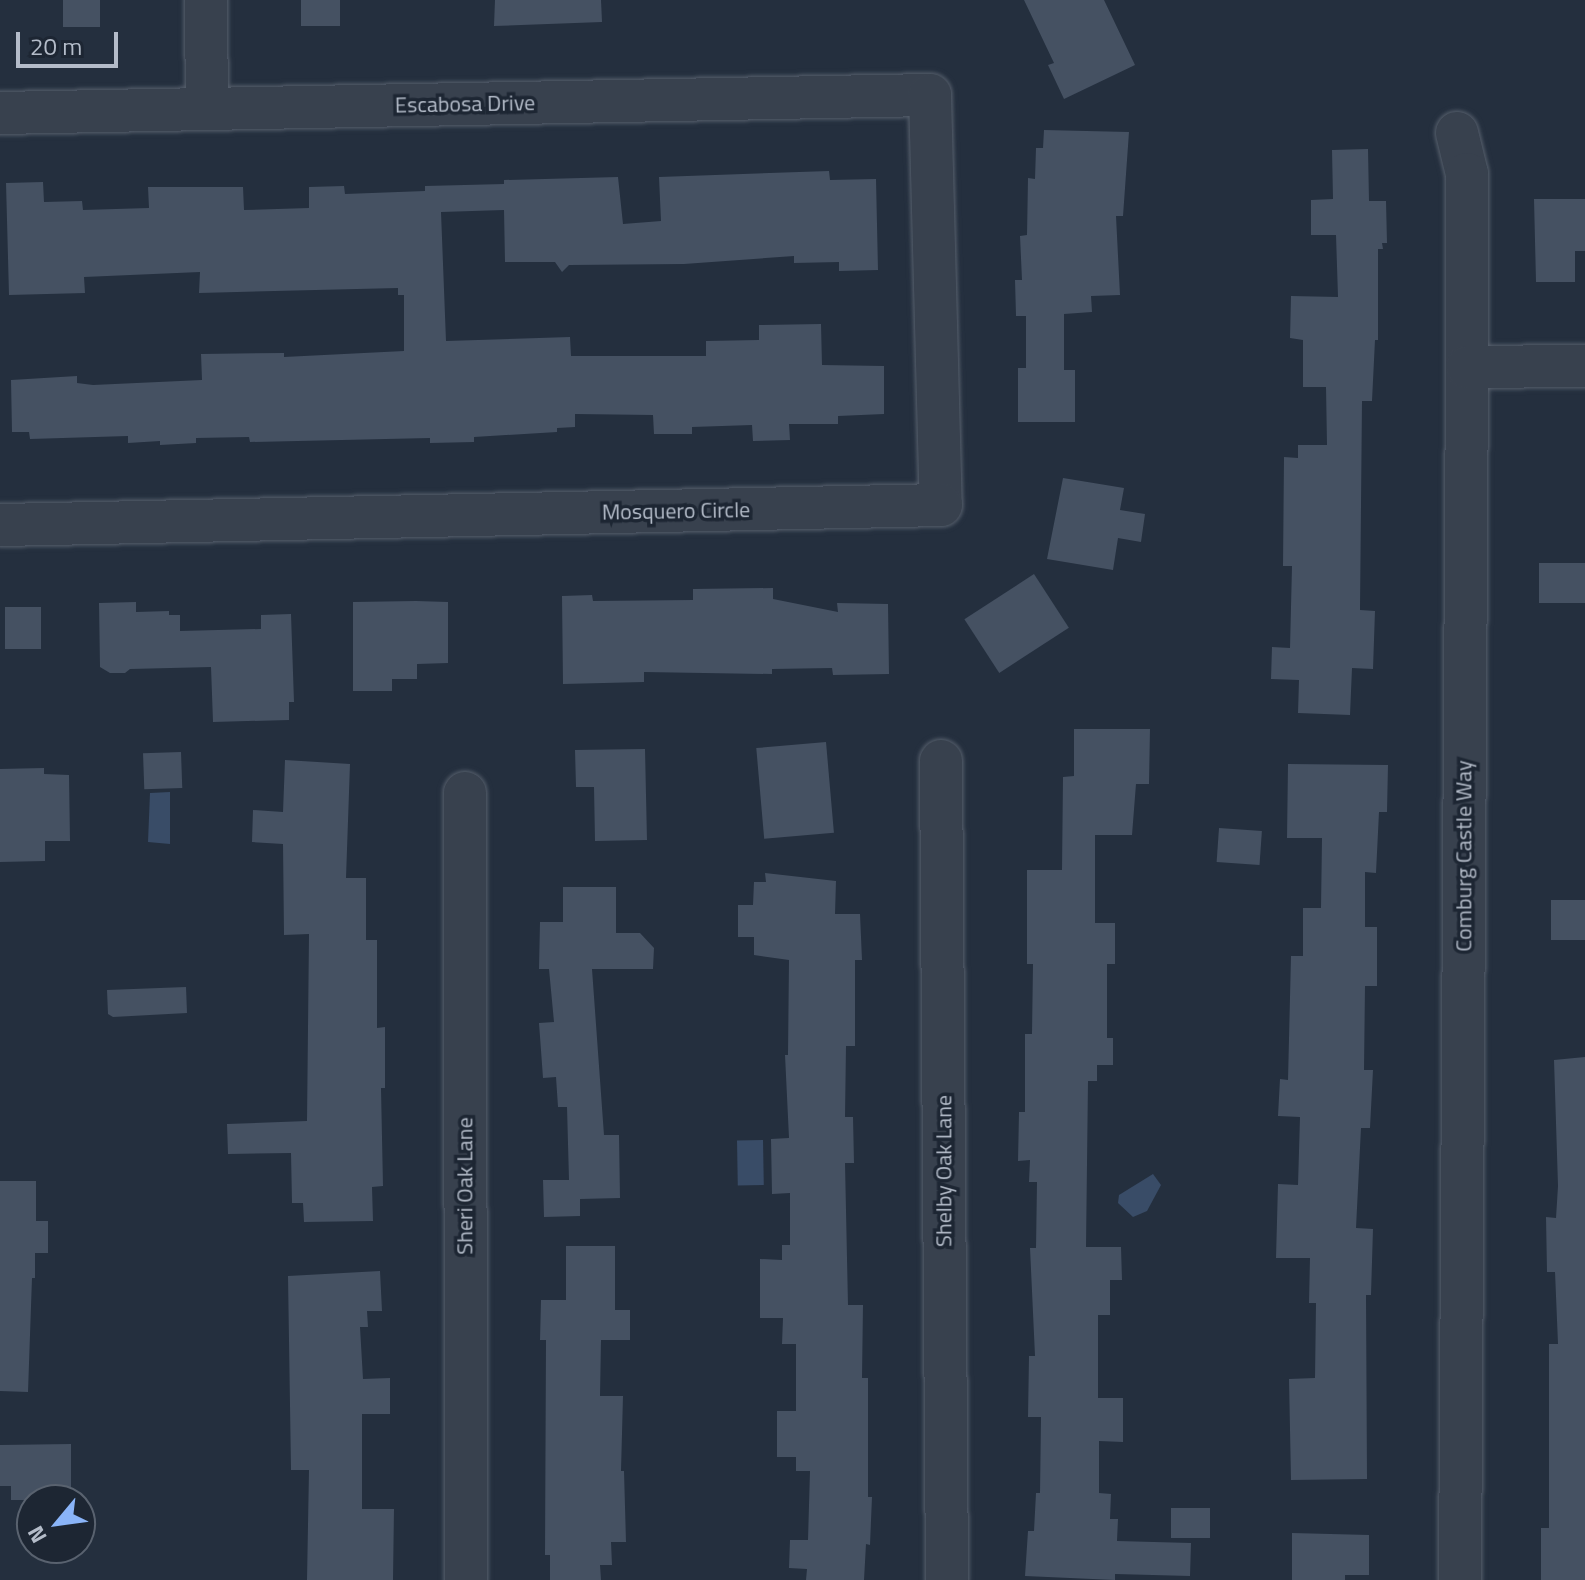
<!DOCTYPE html>
<style>
body{margin:0}
#map{position:relative;width:1585px;height:1580px;overflow:hidden;background:#242f3e;font-family:"Titillium Web",sans-serif}
div>[style]{position:absolute}
.water>*{inset:0;background:#394c67;transform-origin:0 0}
.building>*{inset:0;background:#455162;transform-origin:0 0}
.roads{filter:drop-shadow(0 0 2px #565f6c) drop-shadow(0 0 2px #565f6c)}
.minor>*{height:42px;margin:-21px;padding:0 21px;transform-origin:21px;border-radius:21px;background:#38414e}
span{translate:-50% -50%;white-space:nowrap;text-align:center;line-height:1.15;-webkit-text-stroke:7px #1d2633;paint-order:stroke}
.street-label{font-size:22px;color:#b4bcc9}
.north{position:absolute;left:16px;top:1484px;width:80px;height:80px;box-sizing:border-box;background:#1d2633;border:2px solid #59626f;border-radius:50%;rotate:241deg;font-size:22px;font-weight:700;line-height:32px;text-align:center;color:#b4bcc9}
.north::after{content:'';display:block;margin:auto;width:28px;height:36px;background:#8ab4f8;clip-path:polygon(50% 0,100% 100%,50% 72%,0 100%)}
.scale{position:absolute;left:16px;top:32px;width:102px;height:36px;box-sizing:border-box;border:4px solid #b4bcc9;border-top:0;padding-left:10px;font-size:24px;line-height:28px;white-space:nowrap;color:#b4bcc9;-webkit-text-stroke:6px #1d2633;paint-order:stroke}
</style>
<div id="map">
<div class="water">
<i style="clip-path:polygon(170px 792px,170px 844px,148px 842px,150px 793px)"></i>
<i style="left:763px;top:1140px;width:45px;height:26px;rotate:89deg"></i>
<i style="clip-path:polygon(1153px 1174px,1161px 1185px,1147px 1211px,1133px 1217px,1118px 1203px,1119px 1195px)"></i>
</div>
<div class="building">
<i style="left:63px;top:0;width:37px;height:27px"></i>
<i style="left:301px;top:0;width:39px;height:26px"></i>
<i style="clip-path:polygon(495px 0,601px 0,602px 22px,494px 26px)"></i>
<i style="clip-path:polygon(1024px 0,1104px 0,1135px 65px,1064px 99px,1048px 65px,1054px 63px)"></i>
<i style="clip-path:polygon(1044px 130px,1129px 132px,1123px 216px,1116px 216px,1120px 295px,1091px 296px,1092px 312px,1064px 314px,1064px 370px,1075px 370px,1075px 422px,1018px 422px,1018px 368px,1026px 368px,1026px 316px,1016px 316px,1015px 280px,1022px 280px,1020px 236px,1027px 235px,1028px 178px,1035px 179px,1036px 148px,1043px 148px)"></i>
<i style="clip-path:polygon(1368px 149px,1369px 201px,1386px 201px,1387px 243px,1382px 243px,1383px 249px,1378px 249px,1378px 340px,1375px 340px,1372px 401px,1362px 401px,1360px 610px,1375px 611px,1373px 669px,1352px 668px,1350px 715px,1298px 713px,1299px 680px,1271px 679px,1272px 647px,1290px 648px,1292px 566px,1283px 566px,1284px 457px,1298px 458px,1298px 445px,1327px 445px,1326px 387px,1303px 387px,1303px 340px,1290px 338px,1291px 296px,1338px 297px,1336px 235px,1311px 235px,1311px 200px,1333px 199px,1332px 150px)"></i>
<i style="clip-path:polygon(829px 171px,830px 180px,876px 179px,878px 270px,839px 271px,839px 262px,794px 263px,794px 256px,684px 264px,569px 265px,562px 272px,555px 262px,505px 262px,504px 210px,441px 212px,446px 341px,570px 337px,571px 356px,706px 356px,706px 341px,759px 340px,759px 325px,821px 324px,822px 365px,884px 366px,884px 414px,838px 416px,838px 424px,789px 424px,790px 440px,753px 441px,752px 425px,692px 427px,692px 434px,654px 434px,653px 415px,575px 414px,575px 427px,557px 428px,557px 432px,474px 437px,474px 442px,430px 443px,430px 438px,250px 442px,249px 437px,196px 438px,196px 443px,160px 445px,160px 441px,128px 443px,128px 436px,30px 439px,29px 432px,12px 432px,11px 380px,77px 376px,77px 383px,93px 385px,202px 380px,201px 354px,284px 353px,284px 357px,404px 351px,404px 295px,398px 295px,398px 288px,199px 293px,200px 272px,84px 277px,85px 293px,9px 295px,6px 183px,43px 182px,44px 202px,82px 201px,83px 210px,149px 208px,148px 187px,243px 187px,244px 210px,309px 208px,309px 187px,344px 186px,345px 194px,425px 191px,425px 186px,504px 184px,504px 180px,618px 177px,623px 224px,661px 221px,659px 177px)"></i>
<i style="clip-path:polygon(1534px 199px,1585px 199px,1585px 251px,1575px 251px,1575px 282px,1536px 282px)"></i>
<i style="clip-path:polygon(1063px 478px,1124px 488px,1120px 510px,1145px 514px,1141px 542px,1118px 538px,1113px 570px,1047px 559px)"></i>
<i style="left:1585px;top:563px;width:40px;height:46px;rotate:90deg"></i>
<i style="left:1034px;top:574px;width:64px;height:83px;rotate:57deg"></i>
<i style="clip-path:polygon(773px 588px,773px 599px,838px 612px,837px 603px,888px 604px,889px 674px,833px 675px,832px 668px,772px 669px,772px 674px,644px 672px,644px 682px,563px 684px,562px 596px,592px 595px,593px 601px,693px 600px,693px 589px)"></i>
<i style="clip-path:polygon(416px 601px,448px 602px,448px 663px,417px 664px,417px 679px,392px 679px,392px 691px,353px 691px,353px 602px)"></i>
<i style="clip-path:polygon(136px 602px,136px 612px,169px 611px,169px 615px,180px 615px,180px 631px,261px 629px,261px 615px,291px 614px,294px 702px,289px 702px,289px 720px,213px 722px,211px 667px,130px 669px,125px 673px,110px 673px,100px 667px,99px 603px)"></i>
<i style="left:5px;top:607px;width:36px;height:42px"></i>
<i style="clip-path:polygon(1074px 729px,1150px 729px,1149px 784px,1136px 784px,1132px 835px,1095px 835px,1095px 923px,1115px 923px,1115px 964px,1107px 964px,1107px 1038px,1113px 1038px,1113px 1065px,1097px 1065px,1097px 1081px,1088px 1081px,1086px 1247px,1121px 1247px,1122px 1280px,1110px 1280px,1110px 1315px,1098px 1315px,1098px 1398px,1123px 1398px,1123px 1442px,1099px 1441px,1099px 1493px,1111px 1494px,1110px 1519px,1118px 1519px,1117px 1541px,1191px 1543px,1190px 1576px,1115px 1574px,1115px 1580px,1025px 1576px,1028px 1531px,1034px 1531px,1036px 1493px,1040px 1493px,1041px 1417px,1028px 1417px,1029px 1356px,1035px 1356px,1030px 1248px,1036px 1248px,1037px 1182px,1029px 1182px,1030px 1160px,1018px 1161px,1019px 1112px,1025px 1112px,1025px 1034px,1032px 1034px,1033px 964px,1027px 964px,1027px 870px,1062px 870px,1063px 777px,1074px 776px)"></i>
<i style="left:826px;top:742px;width:91px;height:70px;rotate:85deg"></i>
<i style="clip-path:polygon(645px 749px,647px 840px,595px 841px,594px 787px,576px 787px,575px 750px)"></i>
<i style="left:181px;top:752px;width:36px;height:38px;rotate:88deg"></i>
<i style="clip-path:polygon(285px 760px,350px 764px,346px 878px,366px 878px,366px 940px,377px 940px,377px 1028px,385px 1027px,385px 1088px,381px 1088px,383px 1186px,372px 1187px,373px 1221px,304px 1222px,303px 1203px,292px 1203px,291px 1153px,228px 1154px,227px 1124px,307px 1121px,309px 934px,284px 935px,283px 844px,252px 842px,253px 810px,283px 812px)"></i>
<i style="clip-path:polygon(1288px 764px,1388px 765px,1387px 812px,1379px 812px,1376px 873px,1365px 872px,1365px 927px,1377px 927px,1377px 986px,1365px 986px,1364px 1070px,1373px 1070px,1370px 1128px,1361px 1128px,1356px 1228px,1373px 1229px,1371px 1295px,1366px 1295px,1367px 1479px,1291px 1480px,1289px 1379px,1315px 1378px,1316px 1303px,1309px 1303px,1310px 1258px,1276px 1258px,1278px 1184px,1298px 1185px,1300px 1117px,1278px 1116px,1280px 1079px,1288px 1080px,1291px 956px,1303px 956px,1303px 908px,1321px 908px,1322px 838px,1287px 838px)"></i>
<i style="clip-path:polygon(44px 768px,44px 774px,69px 775px,70px 841px,45px 841px,45px 861px,0 862px,0 769px)"></i>
<i style="left:1219px;top:828px;width:43px;height:34px;rotate:4deg"></i>
<i style="clip-path:polygon(765px 873px,836px 881px,835px 914px,860px 914px,862px 960px,855px 960px,855px 1046px,846px 1046px,845px 1117px,853px 1117px,854px 1163px,845px 1163px,848px 1305px,863px 1305px,862px 1378px,868px 1378px,868px 1497px,872px 1497px,870px 1545px,866px 1544px,864px 1580px,806px 1580px,807px 1569px,789px 1568px,790px 1540px,808px 1540px,810px 1471px,796px 1471px,796px 1457px,777px 1457px,777px 1411px,796px 1411px,796px 1344px,782px 1344px,783px 1318px,760px 1318px,760px 1259px,782px 1260px,782px 1245px,790px 1245px,790px 1193px,772px 1194px,771px 1139px,789px 1138px,785px 1055px,788px 1055px,789px 960px,754px 955px,754px 937px,738px 937px,738px 905px,753px 905px,754px 882px,766px 882px)"></i>
<i style="clip-path:polygon(563px 887px,616px 887px,616px 933px,640px 933px,654px 948px,653px 969px,592px 969px,604px 1135px,619px 1135px,620px 1198px,580px 1199px,580px 1216px,544px 1217px,543px 1180px,569px 1180px,567px 1107px,558px 1107px,556px 1077px,543px 1078px,539px 1023px,554px 1022px,549px 969px,539px 969px,540px 922px,563px 922px)"></i>
<i style="left:1585px;top:900px;width:40px;height:34px;rotate:90deg"></i>
<i style="clip-path:polygon(186px 987px,187px 1013px,113px 1017px,108px 1014px,107px 990px)"></i>
<i style="clip-path:polygon(1585px 1057px,1585px 1580px,1541px 1580px,1541px 1528px,1549px 1528px,1549px 1344px,1558px 1344px,1555px 1272px,1547px 1272px,1546px 1217px,1556px 1218px,1558px 1186px,1554px 1060px)"></i>
<i style="clip-path:polygon(0 1181px,36px 1181px,36px 1221px,48px 1221px,48px 1253px,35px 1253px,35px 1278px,32px 1278px,28px 1392px,0 1391px)"></i>
<i style="clip-path:polygon(566px 1246px,615px 1246px,615px 1310px,630px 1310px,630px 1340px,601px 1340px,600px 1396px,623px 1396px,621px 1471px,624px 1471px,626px 1542px,611px 1542px,612px 1565px,600px 1565px,601px 1580px,550px 1580px,550px 1555px,545px 1555px,546px 1340px,540px 1340px,541px 1300px,566px 1300px)"></i>
<i style="clip-path:polygon(380px 1271px,382px 1311px,367px 1311px,368px 1327px,360px 1327px,363px 1379px,390px 1378px,390px 1414px,362px 1414px,362px 1509px,394px 1509px,393px 1580px,307px 1580px,309px 1470px,291px 1470px,288px 1276px)"></i>
<i style="clip-path:polygon(71px 1444px,71px 1500px,11px 1500px,11px 1486px,0 1486px,0 1445px)"></i>
<i style="left:1171px;top:1508px;width:39px;height:30px"></i>
<i style="clip-path:polygon(1292px 1533px,1369px 1535px,1369px 1575px,1345px 1575px,1345px 1580px,1292px 1580px)"></i>
</div>
<div class="roads">
<div class="minor">
<i style="left:206px;top:0;width:109px;rotate:89.5deg"></i>
<i style="left:0;top:113px;width:930px;rotate:-1.11deg"></i>
<i style="left:930px;top:95px;width:410px;rotate:88.5deg"></i>
<i style="left:941px;top:505px;width:941px;rotate:178.78deg"></i>
<i style="left:1457px;top:133px;width:42px;rotate:76.3deg"></i>
<i style="left:1467px;top:174px;width:193px;rotate:90deg"></i>
<i style="left:1467px;top:367px;width:1213px;rotate:90.33deg"></i>
<i style="left:1467px;top:367px;width:118px;rotate:-0.5deg"></i>
<i style="left:941px;top:761px;width:819px;rotate:89.58deg"></i>
<i style="left:465px;top:793px;width:787px;rotate:89.93deg"></i>
</div>
</div>
<div class="street-label">
<span style="left:465px;top:104px;rotate:-1deg">Escabosa Drive</span>
<span style="left:676px;top:511px;rotate:-1deg">Mosquero Circle</span>
<span style="left:1464px;top:856px;rotate:-90deg">Comburg Castle Way</span>
<span style="left:944px;top:1171px;rotate:-90deg">Shelby Oak Lane</span>
<span style="left:465px;top:1186px;rotate:-90deg">Sheri Oak Lane</span>
</div>
<div class="north">N</div>
<div class="scale">20 m</div>
</div>
